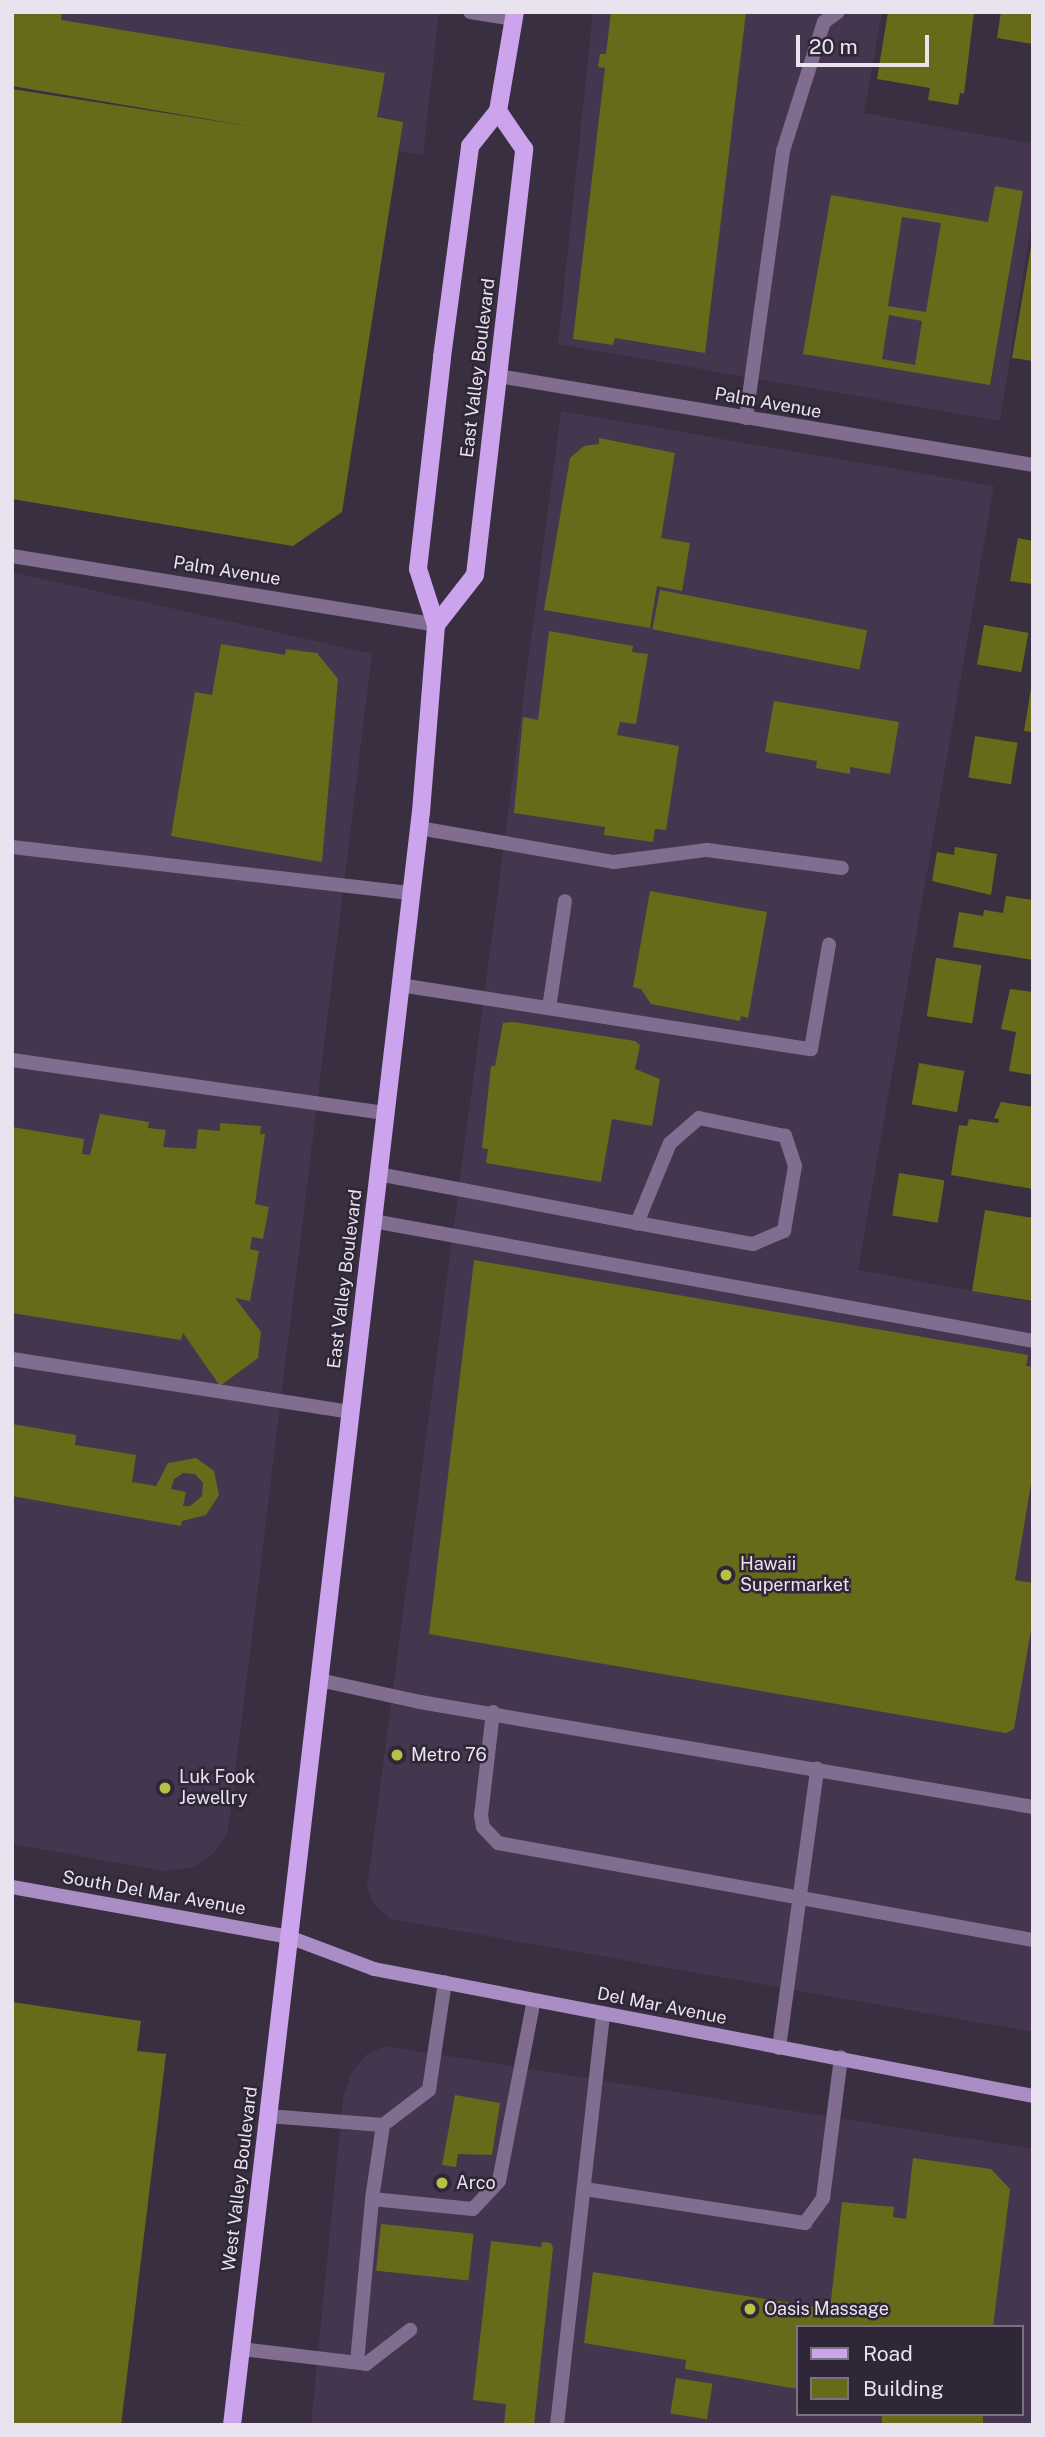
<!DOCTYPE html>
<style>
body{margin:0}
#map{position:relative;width:1045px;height:2437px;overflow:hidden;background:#392f41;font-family:"Public Sans",sans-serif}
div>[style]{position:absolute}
.built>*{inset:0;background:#43364e}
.building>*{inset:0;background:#676b19;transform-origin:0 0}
.service>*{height:14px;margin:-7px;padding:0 7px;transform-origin:7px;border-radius:7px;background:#806d90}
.minor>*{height:14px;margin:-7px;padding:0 7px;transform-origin:7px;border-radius:7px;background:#806d90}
.secondary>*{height:14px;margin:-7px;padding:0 7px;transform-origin:7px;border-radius:7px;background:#aa8dc5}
.primary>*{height:18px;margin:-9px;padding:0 9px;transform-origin:9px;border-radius:9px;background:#cba4ed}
.dots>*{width:19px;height:19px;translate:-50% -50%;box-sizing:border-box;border:4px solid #2f2637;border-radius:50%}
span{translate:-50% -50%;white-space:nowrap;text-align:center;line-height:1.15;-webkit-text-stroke:5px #2f2637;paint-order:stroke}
.street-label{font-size:18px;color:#e9e3ef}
.poi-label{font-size:18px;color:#e9e3ef}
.left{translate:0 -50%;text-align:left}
.frame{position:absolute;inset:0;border:14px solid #e9e3ef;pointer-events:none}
.legend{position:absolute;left:796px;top:2325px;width:228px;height:91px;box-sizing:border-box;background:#2f2637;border:2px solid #797281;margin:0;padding:9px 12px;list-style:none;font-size:21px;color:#e9e3ef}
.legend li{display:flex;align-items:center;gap:14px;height:35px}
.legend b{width:35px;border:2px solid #797281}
.scale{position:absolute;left:796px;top:35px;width:133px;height:32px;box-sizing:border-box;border:4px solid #e9e3ef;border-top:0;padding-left:9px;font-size:21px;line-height:24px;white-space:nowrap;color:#e9e3ef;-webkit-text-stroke:5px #2f2637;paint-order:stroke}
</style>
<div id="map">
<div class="built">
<i style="clip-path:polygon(12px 12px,439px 12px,423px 155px,12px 86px)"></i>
<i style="clip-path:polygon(593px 12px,882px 12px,864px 113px,1033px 144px,1033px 212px,1000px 421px,558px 344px)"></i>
<i style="clip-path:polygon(561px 411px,994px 486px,858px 1270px,1033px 1302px,1033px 2032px,390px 1919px,374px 1904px,367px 1887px)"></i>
<i style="clip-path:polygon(12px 572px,372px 654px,228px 1832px,214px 1853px,193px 1867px,163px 1871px,12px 1844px)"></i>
<i style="clip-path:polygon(evenodd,385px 2046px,1033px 2149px,1033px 2425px,311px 2425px,343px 2099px,351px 2073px,367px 2054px,385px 2046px,798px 2327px,1022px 2327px,1022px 2414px,798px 2414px,798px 2327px)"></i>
</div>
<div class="building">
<i style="clip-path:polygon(12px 12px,62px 12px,61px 20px,385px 73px,377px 117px,403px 122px,342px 512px,293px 546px,12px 499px,12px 89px,261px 128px,12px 86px)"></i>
<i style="clip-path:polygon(611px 12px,746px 12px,705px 353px,615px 338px,613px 345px,573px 339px,605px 68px,598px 67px,600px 54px,606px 54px)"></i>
<i style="clip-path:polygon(888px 12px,974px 12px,964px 94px,960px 93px,958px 105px,928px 100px,930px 88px,877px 79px)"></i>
<i style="clip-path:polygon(1001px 12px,1033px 12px,1033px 44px,997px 38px)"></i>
<i style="clip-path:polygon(evenodd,995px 186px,1023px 191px,990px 385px,803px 354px,831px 195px,988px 222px,995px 186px,902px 217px,941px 223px,926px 312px,888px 306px,902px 217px,995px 186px,889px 315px,922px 321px,915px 365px,882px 359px,889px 315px)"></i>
<i style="clip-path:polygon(1031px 247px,1033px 247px,1033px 361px,1012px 358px)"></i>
<i style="clip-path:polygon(599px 438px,675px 453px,661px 538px,690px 543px,682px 591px,657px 586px,650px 628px,544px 610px,570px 458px,584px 446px,599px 444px)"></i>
<i style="clip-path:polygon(1018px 538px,1033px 541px,1033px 584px,1010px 581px)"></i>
<i style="left:660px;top:590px;width:211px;height:40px;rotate:11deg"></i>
<i style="left:984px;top:625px;width:45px;height:40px;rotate:10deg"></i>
<i style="clip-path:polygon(549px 631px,633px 646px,632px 652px,648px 654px,636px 724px,620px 722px,617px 735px,679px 746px,666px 830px,655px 829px,653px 842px,604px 835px,605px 827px,514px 813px,523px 717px,538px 720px)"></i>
<i style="clip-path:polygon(221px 644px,285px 655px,286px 649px,317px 653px,338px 679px,322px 862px,171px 836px,195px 692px,212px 695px)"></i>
<i style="clip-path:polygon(1031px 689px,1033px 689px,1033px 732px,1024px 731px)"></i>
<i style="clip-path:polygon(774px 701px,899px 722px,890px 774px,850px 767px,850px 774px,816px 768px,817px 761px,765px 752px)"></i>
<i style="left:975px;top:736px;width:43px;height:42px;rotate:9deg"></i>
<i style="clip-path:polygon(955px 847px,997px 854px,991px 895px,932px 881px,937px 852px,954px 855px)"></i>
<i style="clip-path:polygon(650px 891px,767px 912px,748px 1018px,741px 1016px,740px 1021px,651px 1004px,641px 989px,633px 987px)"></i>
<i style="clip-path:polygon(1006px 896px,1033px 900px,1033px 960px,953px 947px,959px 912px,983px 916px,984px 910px,1003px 913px)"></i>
<i style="left:936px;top:958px;width:46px;height:59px;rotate:9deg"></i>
<i style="clip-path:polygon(1010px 989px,1033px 992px,1033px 1075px,1009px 1071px,1016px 1032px,1001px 1029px)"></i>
<i style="clip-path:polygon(514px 1022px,635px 1041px,640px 1045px,635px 1069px,660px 1079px,652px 1126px,612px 1119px,601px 1182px,486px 1163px,488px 1149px,482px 1148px,491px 1066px,495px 1066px,503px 1023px)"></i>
<i style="left:919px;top:1063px;width:46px;height:42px;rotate:10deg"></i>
<i style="clip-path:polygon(1001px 1102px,1033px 1107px,1033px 1189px,951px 1175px,959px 1125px,967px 1126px,969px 1119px,998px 1123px,999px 1119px,994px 1118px)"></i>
<i style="clip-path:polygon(100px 1114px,149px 1122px,148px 1128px,166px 1130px,163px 1147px,196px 1149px,198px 1129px,220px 1131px,220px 1123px,261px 1126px,260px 1134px,265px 1134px,255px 1204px,269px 1207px,263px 1239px,252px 1237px,250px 1249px,259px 1251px,250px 1301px,235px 1298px,261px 1332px,258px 1358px,220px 1386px,183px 1333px,181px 1340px,12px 1313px,12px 1127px,84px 1139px,82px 1154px,90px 1155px)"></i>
<i style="left:899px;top:1173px;width:46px;height:43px;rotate:9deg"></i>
<i style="clip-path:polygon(985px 1210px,1033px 1218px,1033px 1301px,972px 1291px)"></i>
<i style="clip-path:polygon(474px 1260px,1028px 1355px,1026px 1366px,1033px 1367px,1033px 1472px,1015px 1580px,1033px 1583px,1033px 1618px,1014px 1729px,1006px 1733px,429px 1634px)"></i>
<i style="clip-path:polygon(evenodd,12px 1424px,76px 1435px,75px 1445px,136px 1455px,132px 1482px,156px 1486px,168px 1463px,196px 1458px,214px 1471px,219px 1495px,206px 1515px,182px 1521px,181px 1526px,12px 1496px,12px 1424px,183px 1473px,195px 1474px,203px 1483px,202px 1496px,190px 1506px,183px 1506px,186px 1492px,171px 1489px,174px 1479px,183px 1473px)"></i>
<i style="clip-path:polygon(12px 2002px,141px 2021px,137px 2051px,166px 2054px,121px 2425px,12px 2425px)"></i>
<i style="clip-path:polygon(455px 2095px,500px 2103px,492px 2155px,458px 2154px,456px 2167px,442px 2165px)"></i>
<i style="clip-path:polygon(913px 2158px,991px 2169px,1010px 2189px,993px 2327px,798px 2327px,798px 2389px,685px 2369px,686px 2360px,584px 2343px,593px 2272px,830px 2309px,842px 2202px,894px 2207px,893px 2217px,906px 2219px)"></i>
<i style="left:381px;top:2224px;width:93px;height:47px;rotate:6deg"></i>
<i style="clip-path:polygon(491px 2241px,541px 2247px,542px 2242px,551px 2243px,553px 2248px,534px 2425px,504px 2425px,506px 2404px,473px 2400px)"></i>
<i style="left:676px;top:2378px;width:37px;height:36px;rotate:9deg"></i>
<i style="left:882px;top:2414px;width:101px;height:11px"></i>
</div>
<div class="service">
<i style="left:470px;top:12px;width:45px;rotate:9deg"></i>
<i style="left:746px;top:418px;width:270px;rotate:-82.1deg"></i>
<i style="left:783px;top:151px;width:135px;rotate:-72.4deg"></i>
<i style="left:824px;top:22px;width:17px;rotate:-36deg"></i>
<i style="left:419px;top:828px;width:198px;rotate:9.9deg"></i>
<i style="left:614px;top:862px;width:94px;rotate:-7.4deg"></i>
<i style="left:707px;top:850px;width:136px;rotate:7.6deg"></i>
<i style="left:12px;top:847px;width:402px;rotate:6.6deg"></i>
<i style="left:400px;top:985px;width:416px;rotate:8.9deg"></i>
<i style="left:811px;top:1049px;width:106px;rotate:-80.2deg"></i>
<i style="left:549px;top:1008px;width:108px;rotate:-81.5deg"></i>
<i style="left:12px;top:1060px;width:378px;rotate:8.1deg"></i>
<i style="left:378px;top:1174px;width:264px;rotate:10.7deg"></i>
<i style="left:637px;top:1223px;width:118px;rotate:10.3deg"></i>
<i style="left:753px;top:1244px;width:34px;rotate:-23deg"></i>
<i style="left:784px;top:1231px;width:66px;rotate:-80.4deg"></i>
<i style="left:795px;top:1166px;width:32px;rotate:-108deg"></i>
<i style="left:785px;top:1136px;width:88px;rotate:-168.2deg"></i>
<i style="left:699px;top:1118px;width:38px;rotate:139deg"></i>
<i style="left:670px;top:1143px;width:87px;rotate:112.4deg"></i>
<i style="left:373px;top:1221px;width:671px;rotate:10.3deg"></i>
<i style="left:12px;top:1359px;width:342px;rotate:8.9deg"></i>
<i style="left:319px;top:1680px;width:103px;rotate:12.3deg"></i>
<i style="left:420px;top:1702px;width:622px;rotate:9.72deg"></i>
<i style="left:493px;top:1712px;width:104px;rotate:96.6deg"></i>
<i style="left:481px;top:1815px;width:12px;rotate:81deg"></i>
<i style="left:483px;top:1827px;width:22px;rotate:47deg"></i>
<i style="left:498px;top:1843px;width:544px;rotate:10.28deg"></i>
<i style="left:779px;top:2048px;width:282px;rotate:-82.2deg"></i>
<i style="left:268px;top:2116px;width:115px;rotate:4.5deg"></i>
<i style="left:383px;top:2125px;width:58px;rotate:-37.3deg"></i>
<i style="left:429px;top:2090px;width:109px;rotate:-81.6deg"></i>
<i style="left:383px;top:2125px;width:75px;rotate:98.5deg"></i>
<i style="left:372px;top:2199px;width:101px;rotate:5.7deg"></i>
<i style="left:473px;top:2209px;width:38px;rotate:-47deg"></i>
<i style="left:499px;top:2181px;width:184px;rotate:-79.1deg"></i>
<i style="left:585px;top:2189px;width:223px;rotate:8.8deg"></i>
<i style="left:805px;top:2223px;width:31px;rotate:-54deg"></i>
<i style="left:823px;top:2198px;width:142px;rotate:-82.7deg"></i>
<i style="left:241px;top:2349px;width:126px;rotate:6.8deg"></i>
<i style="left:366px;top:2364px;width:56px;rotate:-37.7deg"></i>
<i style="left:357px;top:2362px;width:164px;rotate:-84.7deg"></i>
<i style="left:557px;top:2425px;width:414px;rotate:-83.6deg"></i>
</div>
<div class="minor">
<i style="left:498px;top:376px;width:542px;rotate:9.44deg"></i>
<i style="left:12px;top:556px;width:430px;rotate:9.2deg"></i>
</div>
<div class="secondary">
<i style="left:12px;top:1887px;width:281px;rotate:10.2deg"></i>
<i style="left:289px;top:1937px;width:91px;rotate:20.6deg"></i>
<i style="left:374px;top:1969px;width:671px;rotate:10.91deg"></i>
</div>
<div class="primary">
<i style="left:436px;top:625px;width:63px;rotate:-52deg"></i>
<i style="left:475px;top:575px;width:429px;rotate:-83.4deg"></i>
<i style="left:524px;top:149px;width:46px;rotate:-124.4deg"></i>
<i style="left:232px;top:2425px;width:1624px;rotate:-83.32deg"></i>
<i style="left:421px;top:812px;width:188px;rotate:-85.4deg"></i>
<i style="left:436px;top:625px;width:59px;rotate:-107.8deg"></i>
<i style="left:418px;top:569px;width:213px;rotate:-83.5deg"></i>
<i style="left:442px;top:357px;width:213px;rotate:-82.4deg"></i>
<i style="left:470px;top:146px;width:45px;rotate:-51.3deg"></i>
<i style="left:498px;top:111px;width:100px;rotate:-80.3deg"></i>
</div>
<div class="dots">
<i style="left:726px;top:1575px;background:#b9c046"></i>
<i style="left:397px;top:1755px;background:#b9c046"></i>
<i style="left:165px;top:1788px;background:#b9c046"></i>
<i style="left:442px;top:2183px;background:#b9c046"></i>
<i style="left:750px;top:2309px;background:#b9c046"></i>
</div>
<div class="street-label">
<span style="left:478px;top:368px;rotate:-83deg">East Valley Boulevard</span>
<span style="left:768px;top:403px;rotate:10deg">Palm Avenue</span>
<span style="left:227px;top:571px;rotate:9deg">Palm Avenue</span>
<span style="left:345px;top:1279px;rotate:-83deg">East Valley Boulevard</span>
<span style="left:154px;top:1893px;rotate:10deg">South Del Mar Avenue</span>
<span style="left:662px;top:2006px;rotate:11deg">Del Mar Avenue</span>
<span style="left:240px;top:2179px;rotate:-83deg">West Valley Boulevard</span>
</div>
<div class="poi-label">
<span class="left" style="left:740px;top:1575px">Hawaii<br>Supermarket</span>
<span class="left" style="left:411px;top:1755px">Metro 76</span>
<span class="left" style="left:179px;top:1788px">Luk Fook<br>Jewellry</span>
<span class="left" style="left:456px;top:2183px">Arco</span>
<span class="left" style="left:764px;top:2309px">Oasis Massage</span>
</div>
<div class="frame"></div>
<ul class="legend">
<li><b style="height:9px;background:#cba4ed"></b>Road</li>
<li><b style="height:19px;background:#676b19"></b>Building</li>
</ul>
<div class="scale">20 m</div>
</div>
